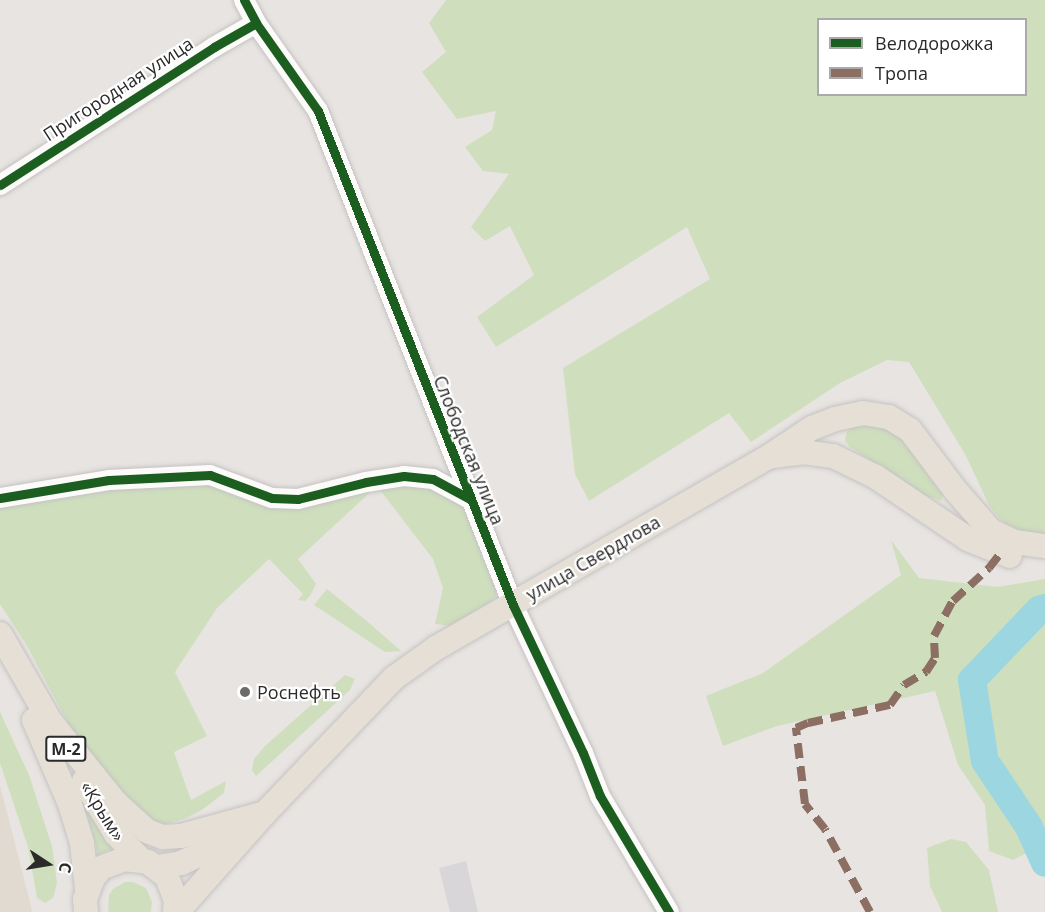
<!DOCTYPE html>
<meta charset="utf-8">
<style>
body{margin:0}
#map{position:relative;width:1045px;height:912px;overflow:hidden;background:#e8e4e1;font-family:"Open Sans",sans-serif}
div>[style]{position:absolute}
.industrial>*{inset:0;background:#d8d6d8}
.education>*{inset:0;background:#e1dad0}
.green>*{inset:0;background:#cfdfbd}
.river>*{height:28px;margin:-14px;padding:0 14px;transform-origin:14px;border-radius:14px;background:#9cd6e1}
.roads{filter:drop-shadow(0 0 2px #c4c3c3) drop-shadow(0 0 2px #c4c3c3)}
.minor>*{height:20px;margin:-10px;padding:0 10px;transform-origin:10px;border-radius:10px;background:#fcfbfa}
.major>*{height:24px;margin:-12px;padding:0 12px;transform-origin:12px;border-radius:12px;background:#e5dfd5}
.quiet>*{height:8px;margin-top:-4px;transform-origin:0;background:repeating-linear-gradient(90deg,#8d6e63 0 15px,transparent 0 23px)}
.cycleway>*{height:9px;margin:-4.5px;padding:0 4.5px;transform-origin:4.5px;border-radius:4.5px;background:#1b5e20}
.dots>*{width:16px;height:16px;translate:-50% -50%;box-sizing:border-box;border:3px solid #fff;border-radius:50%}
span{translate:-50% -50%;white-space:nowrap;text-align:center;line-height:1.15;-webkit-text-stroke:4.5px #fff;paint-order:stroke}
.shield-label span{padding:2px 4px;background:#fff;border:2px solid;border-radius:4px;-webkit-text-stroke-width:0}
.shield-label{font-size:16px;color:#2a2a2a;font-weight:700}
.street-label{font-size:18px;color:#2a2a2a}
.poi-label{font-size:18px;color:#2a2a2a}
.left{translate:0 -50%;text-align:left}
.legend{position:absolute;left:817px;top:18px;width:210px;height:78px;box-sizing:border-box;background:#fff;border:2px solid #aaa;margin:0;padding:8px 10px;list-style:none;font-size:18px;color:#2a2a2a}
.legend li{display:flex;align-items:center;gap:12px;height:30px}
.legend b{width:30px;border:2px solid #aaa}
.north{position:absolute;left:18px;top:834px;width:60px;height:60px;-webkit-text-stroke:4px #fff;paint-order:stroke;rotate:102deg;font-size:16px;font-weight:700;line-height:24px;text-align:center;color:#2a2a2a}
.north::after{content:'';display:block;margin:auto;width:21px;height:27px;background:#2a2a2a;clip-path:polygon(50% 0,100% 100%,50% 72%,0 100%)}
</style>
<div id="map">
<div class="industrial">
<i style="clip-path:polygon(466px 861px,478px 912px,450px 912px,439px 868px)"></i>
</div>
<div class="education">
<i style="clip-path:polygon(0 785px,31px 906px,32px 912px,0 912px)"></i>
</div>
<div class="green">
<i style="clip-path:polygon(evenodd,446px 0,1045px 0,1045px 534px,1024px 533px,1004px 523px,990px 507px,965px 454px,909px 362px,887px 360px,840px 383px,751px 442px,729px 413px,589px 501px,575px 474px,563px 368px,710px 279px,687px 227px,496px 347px,477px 317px,534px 275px,510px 226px,485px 241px,471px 227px,509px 174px,483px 171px,465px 147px,492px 130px,496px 111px,457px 119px,422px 72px,446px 52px,429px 23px,446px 0,818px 20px,1026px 20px,1026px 94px,818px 94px,818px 20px)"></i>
<i style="clip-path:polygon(854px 424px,888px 427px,899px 435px,943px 495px,941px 501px,921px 494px,850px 447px,845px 441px,847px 431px)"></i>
<i style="clip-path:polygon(160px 483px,211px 484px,241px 493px,407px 483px,436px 487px,469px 507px,496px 581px,496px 596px,490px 602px,451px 626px,435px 624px,443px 588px,433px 559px,377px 486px,298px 559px,316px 584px,310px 596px,305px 601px,298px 600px,303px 594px,269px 559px,217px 608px,175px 672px,207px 736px,174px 752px,191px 800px,226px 781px,224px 793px,202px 810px,184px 819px,161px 825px,148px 820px,111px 780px,68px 723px,26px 644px,0 604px,0 506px)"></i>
<i style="clip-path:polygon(891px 540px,919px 578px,998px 587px,1045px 579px,1045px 601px,1035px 605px,964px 678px,1001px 763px,978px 682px,1045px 617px,1045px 844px,1013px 860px,989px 851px,985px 805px,958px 765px,935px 691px,777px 726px,723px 746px,706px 696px,763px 673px,901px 575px)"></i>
<i style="clip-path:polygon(327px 589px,368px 622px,401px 651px,385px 652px,314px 605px)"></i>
<i style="clip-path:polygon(345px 675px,355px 679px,350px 690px,256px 776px,252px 770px,254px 759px,265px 746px)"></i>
<i style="clip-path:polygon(0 712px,29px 775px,52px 846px,57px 883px,53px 898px,45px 903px,37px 898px,28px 847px,0 763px)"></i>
<i style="clip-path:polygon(83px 798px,112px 848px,98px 855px)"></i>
<i style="clip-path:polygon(951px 839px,966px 842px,989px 870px,998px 912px,942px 912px,930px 886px,927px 848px)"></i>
<i style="clip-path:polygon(125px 882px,133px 882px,146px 888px,152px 902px,151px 912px,108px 912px,109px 895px,113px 889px)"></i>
</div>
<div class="river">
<i style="left:1045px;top:608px;width:6px;rotate:162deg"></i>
<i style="left:1039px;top:610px;width:97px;rotate:133.7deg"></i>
<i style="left:972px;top:680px;width:82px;rotate:80.9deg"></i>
<i style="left:985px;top:761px;width:79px;rotate:56.3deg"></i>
<i style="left:1029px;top:827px;width:39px;rotate:66deg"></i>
</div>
<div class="roads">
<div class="minor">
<i style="left:244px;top:0;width:26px;rotate:62deg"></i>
<i style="left:256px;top:23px;width:108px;rotate:54.8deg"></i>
<i style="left:318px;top:111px;width:531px;rotate:68.46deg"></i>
<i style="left:513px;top:605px;width:164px;rotate:64.7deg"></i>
<i style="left:583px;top:753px;width:46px;rotate:68.4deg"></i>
<i style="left:600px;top:796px;width:135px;rotate:59.3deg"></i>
<i style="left:0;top:185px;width:255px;rotate:-32.8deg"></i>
<i style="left:214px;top:47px;width:48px;rotate:-29.7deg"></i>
<i style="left:0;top:498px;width:110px;rotate:-9.4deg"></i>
<i style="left:109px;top:480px;width:101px;rotate:-2.8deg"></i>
<i style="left:210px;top:475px;width:66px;rotate:20.4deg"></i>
<i style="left:272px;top:498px;width:26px;rotate:2deg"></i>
<i style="left:298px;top:499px;width:70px;rotate:-14deg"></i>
<i style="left:366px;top:482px;width:38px;rotate:-9deg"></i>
<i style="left:404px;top:476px;width:29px;rotate:6deg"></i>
<i style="left:433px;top:479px;width:42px;rotate:28.4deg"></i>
</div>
<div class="major">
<i style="left:772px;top:456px;width:31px;rotate:-7deg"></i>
<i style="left:803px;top:452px;width:30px;rotate:8deg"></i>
<i style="left:833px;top:456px;width:48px;rotate:26deg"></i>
<i style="left:876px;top:477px;width:111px;rotate:34deg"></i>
<i style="left:968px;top:539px;width:45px;rotate:22deg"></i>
<i style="left:0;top:634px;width:116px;rotate:60.1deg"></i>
<i style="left:34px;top:720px;width:91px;rotate:66.8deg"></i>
<i style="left:70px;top:804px;width:41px;rotate:72.9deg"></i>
<i style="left:82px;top:843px;width:46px;rotate:83.8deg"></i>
<i style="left:50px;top:721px;width:105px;rotate:51.2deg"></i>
<i style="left:116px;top:803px;width:42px;rotate:42.1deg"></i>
<i style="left:147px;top:831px;width:17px;rotate:21deg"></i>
<i style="left:163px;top:837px;width:18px;rotate:-3deg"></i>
<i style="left:181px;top:836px;width:87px;rotate:-15.3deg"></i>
<i style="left:84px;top:781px;width:62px;rotate:58.9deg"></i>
<i style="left:116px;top:834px;width:35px;rotate:46deg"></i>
<i style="left:157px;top:867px;width:24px;rotate:-9deg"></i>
<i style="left:181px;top:863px;width:26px;rotate:-25deg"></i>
<i style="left:205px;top:852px;width:39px;rotate:-32deg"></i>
<i style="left:86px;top:912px;width:13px;rotate:-94deg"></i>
<i style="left:85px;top:899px;width:22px;rotate:-69deg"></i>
<i style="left:93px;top:878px;width:13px;rotate:-51deg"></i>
<i style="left:101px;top:868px;width:25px;rotate:-21deg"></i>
<i style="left:124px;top:859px;width:24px;rotate:7deg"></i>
<i style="left:148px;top:862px;width:24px;rotate:38deg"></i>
<i style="left:167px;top:877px;width:25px;rotate:69deg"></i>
<i style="left:176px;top:900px;width:12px;rotate:95deg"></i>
<i style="left:177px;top:912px;width:132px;rotate:-48.4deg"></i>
<i style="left:265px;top:813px;width:187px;rotate:-46.3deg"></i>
<i style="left:394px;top:678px;width:52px;rotate:-35.5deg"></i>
<i style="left:436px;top:648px;width:385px;rotate:-29.9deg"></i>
<i style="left:770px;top:456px;width:50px;rotate:-33.7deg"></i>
<i style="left:812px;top:428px;width:25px;rotate:-21deg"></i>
<i style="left:835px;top:419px;width:29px;rotate:-12deg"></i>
<i style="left:863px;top:413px;width:26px;rotate:9deg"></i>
<i style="left:889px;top:417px;width:25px;rotate:32deg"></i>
<i style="left:910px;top:430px;width:76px;rotate:53deg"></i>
<i style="left:956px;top:491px;width:53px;rotate:48.8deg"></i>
<i style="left:991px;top:531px;width:26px;rotate:25deg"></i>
<i style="left:1015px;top:542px;width:30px;rotate:8deg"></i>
</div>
</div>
<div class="quiet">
<i style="left:870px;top:912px;width:94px;rotate:-118.5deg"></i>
<i style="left:825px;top:829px;width:32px;rotate:-129deg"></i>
<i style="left:805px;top:804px;width:77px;rotate:-96.8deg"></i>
<i style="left:796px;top:728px;width:13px;rotate:-23deg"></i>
<i style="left:808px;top:723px;width:84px;rotate:-12.4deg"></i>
<i style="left:890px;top:705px;width:24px;rotate:-55deg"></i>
<i style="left:904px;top:685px;width:26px;rotate:-31deg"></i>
<i style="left:926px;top:672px;width:17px;rotate:-57deg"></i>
<i style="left:935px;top:658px;width:22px;rotate:-93deg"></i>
<i style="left:934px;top:636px;width:40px;rotate:-62deg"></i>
<i style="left:953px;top:601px;width:49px;rotate:-42.5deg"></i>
<i style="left:989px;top:568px;width:18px;rotate:-52deg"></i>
</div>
<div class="cycleway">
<i style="left:244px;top:0;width:26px;rotate:62deg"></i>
<i style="left:256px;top:23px;width:108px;rotate:54.8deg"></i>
<i style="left:318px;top:111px;width:531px;rotate:68.46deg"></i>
<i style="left:513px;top:605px;width:164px;rotate:64.7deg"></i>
<i style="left:583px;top:753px;width:46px;rotate:68.4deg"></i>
<i style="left:600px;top:796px;width:135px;rotate:59.3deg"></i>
<i style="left:0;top:185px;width:255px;rotate:-32.8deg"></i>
<i style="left:214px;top:47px;width:48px;rotate:-29.7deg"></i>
<i style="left:0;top:498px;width:110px;rotate:-9.4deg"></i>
<i style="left:109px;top:480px;width:101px;rotate:-2.8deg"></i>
<i style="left:210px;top:475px;width:66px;rotate:20.4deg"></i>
<i style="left:272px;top:498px;width:26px;rotate:2deg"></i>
<i style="left:298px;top:499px;width:70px;rotate:-14deg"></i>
<i style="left:366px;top:482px;width:38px;rotate:-9deg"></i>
<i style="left:404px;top:476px;width:29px;rotate:6deg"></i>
<i style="left:433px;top:479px;width:42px;rotate:28.4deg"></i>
</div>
<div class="dots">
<i style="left:245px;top:692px;background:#6c6b6a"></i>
</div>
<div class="shield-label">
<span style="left:66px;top:749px">М-2</span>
</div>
<div class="street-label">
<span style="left:118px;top:89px;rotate:-33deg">Пригородная улица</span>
<span style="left:469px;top:450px;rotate:68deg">Слободская улица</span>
<span style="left:593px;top:558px;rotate:-30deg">улица Свердлова</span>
<span style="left:103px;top:811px;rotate:58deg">«Крым»</span>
</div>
<div class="poi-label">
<span class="left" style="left:257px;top:692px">Роснефть</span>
</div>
<ul class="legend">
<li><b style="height:8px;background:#1b5e20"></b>Велодорожка</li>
<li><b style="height:8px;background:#8d6e63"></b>Тропа</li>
</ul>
<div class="north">С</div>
</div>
